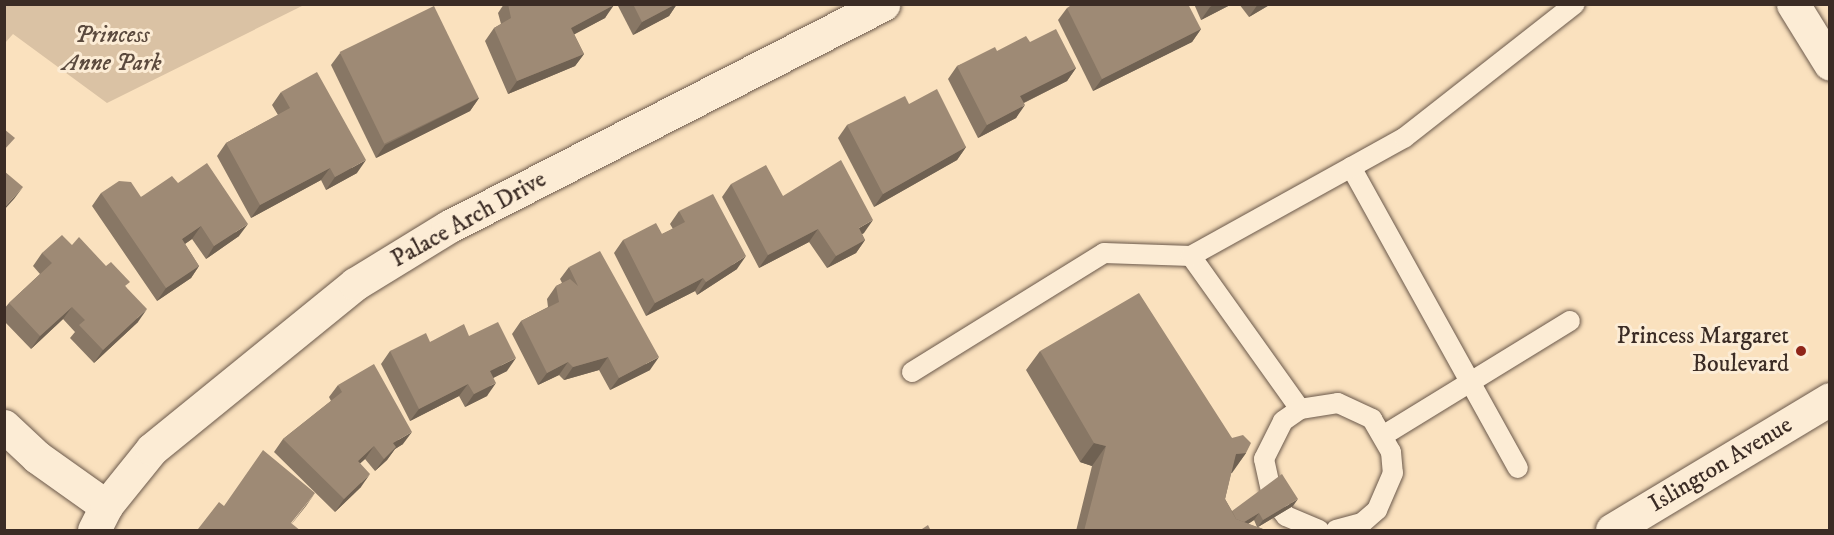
<!DOCTYPE html>
<style>
body{margin:0}
#map{position:relative;width:1834px;height:535px;overflow:hidden;background:#fae1be;font-family:"IM FELL DW Pica",serif}
div>[style]{position:absolute}
.green>*{inset:0;background:#dac2a4}
.roads{filter:drop-shadow(0 0 2px #6b594b) drop-shadow(0 0 2px #6b594b)}
.lane>*{height:20px;margin:-10px;padding:0 10px;transform-origin:10px;border-radius:10px;background:#fcecd5}
.street>*{height:33px;margin:-16.5px;padding:0 16.5px;transform-origin:16.5px;border-radius:16.5px;background:#fcecd5}
.secondary>*{height:33px;margin:-16.5px;padding:0 16.5px;transform-origin:16.5px;border-radius:16.5px;background:#fcecd5}
.wall>*{inset:0;background:#887765}
.shaded-wall>*{inset:0;background:#6f6152}
.building>*{inset:0;background:#9e8a75;transform-origin:0 0}
.dots>*{width:16px;height:16px;translate:-50% -50%;box-sizing:border-box;border:3px solid #fcecd5;border-radius:50%}
span{translate:-50% -50%;white-space:nowrap;text-align:center;line-height:1.15;-webkit-text-stroke:6px #fcecd5;paint-order:stroke}
.park-label{font-size:24px;color:#5b4a3e;font-style:italic}
.street-label{font-size:24px;color:#3b2c25}
.poi-label{font-size:24px;color:#3b2c25}
.right{translate:-100% -50%;text-align:right}
.frame{position:absolute;inset:0;border:6px solid #3b2c25;pointer-events:none}
</style>
<div id="map">
<div class="green">
<i style="clip-path:polygon(5px 4px,304px 4px,304px 5px,107px 103px,13px 34px,5px 43px)"></i>
</div>
<div class="roads">
<div class="lane">
<i style="left:1351px;top:167px;width:344px;rotate:61deg"></i>
<i style="left:912px;top:372px;width:226px;rotate:-31.8deg"></i>
<i style="left:1104px;top:253px;width:87px;rotate:2deg"></i>
<i style="left:1300px;top:409px;width:188px;rotate:-125.5deg"></i>
<i style="left:1191px;top:256px;width:244px;rotate:-29deg"></i>
<i style="left:1404px;top:138px;width:217px;rotate:-38.1deg"></i>
<i style="left:1384px;top:435px;width:218px;rotate:-31.5deg"></i>
<i style="left:1319px;top:530px;width:36px;rotate:-157deg"></i>
<i style="left:1286px;top:516px;width:21px;rotate:-129deg"></i>
<i style="left:1273px;top:500px;width:42px;rotate:-102.4deg"></i>
<i style="left:1264px;top:459px;width:42px;rotate:-63.4deg"></i>
<i style="left:1283px;top:421px;width:21px;rotate:-35deg"></i>
<i style="left:1300px;top:409px;width:38px;rotate:-9deg"></i>
<i style="left:1338px;top:403px;width:38px;rotate:25deg"></i>
<i style="left:1372px;top:419px;width:38px;rotate:60deg"></i>
<i style="left:1391px;top:452px;width:21px;rotate:85deg"></i>
<i style="left:1393px;top:473px;width:40px;rotate:113.4deg"></i>
<i style="left:1377px;top:510px;width:20px;rotate:139deg"></i>
<i style="left:1362px;top:523px;width:27px;rotate:165deg"></i>
</div>
<div class="street">
<i style="left:4px;top:426px;width:45px;rotate:43.2deg"></i>
<i style="left:37px;top:457px;width:85px;rotate:35.4deg"></i>
<i style="left:94px;top:530px;width:27px;rotate:-63deg"></i>
<i style="left:106px;top:506px;width:73px;rotate:-51.1deg"></i>
<i style="left:152px;top:449px;width:262px;rotate:-39.1deg"></i>
<i style="left:355px;top:284px;width:109px;rotate:-31.5deg"></i>
<i style="left:448px;top:227px;width:489px;rotate:-27.1deg"></i>
</div>
<div class="secondary">
<i style="left:1793px;top:4px;width:70px;rotate:58.3deg"></i>
<i style="left:1612px;top:530px;width:254px;rotate:-31deg"></i>
</div>
</div>
<div class="wall">
<i style="clip-path:polygon(504px 4px,613px 4px,605px 18px,574px 34px,584px 54px,575px 66px,508px 94px,485px 41px,494px 28px,501px 24px,498px 13px)"></i>
<i style="clip-path:polygon(617px 4px,677px 4px,669px 16px,633px 35px)"></i>
<i style="clip-path:polygon(1194px 4px,1232px 4px,1201px 20px)"></i>
<i style="clip-path:polygon(1239px 4px,1271px 4px,1249px 17px)"></i>
<i style="clip-path:polygon(1067px 8px,1201px 29px,1192px 42px,1093px 91px,1058px 20px)"></i>
<i style="clip-path:polygon(997px 51px,1076px 68px,1067px 81px,1024px 103px,1016px 118px,978px 138px,948px 79px,957px 66px)"></i>
<i style="clip-path:polygon(340px 53px,479px 98px,470px 111px,376px 158px,331px 65px)"></i>
<i style="clip-path:polygon(281px 92px,357px 173px,326px 190px,321px 180px,251px 218px,217px 156px,226px 143px,278px 115px,272px 105px)"></i>
<i style="clip-path:polygon(909px 104px,966px 147px,957px 160px,874px 207px,838px 138px,847px 125px)"></i>
<i style="clip-path:polygon(178px 183px,239px 236px,206px 259px,192px 239px,185px 244px,199px 266px,191px 278px,157px 301px,92px 206px,101px 193px,141px 197px)"></i>
<i style="clip-path:polygon(731px 184px,783px 196px,864px 233px,862px 234px,865px 240px,856px 253px,827px 268px,809px 242px,759px 268px,722px 197px)"></i>
<i style="clip-path:polygon(679px 211px,737px 269px,697px 295px,695px 291px,646px 316px,614px 253px,623px 240px,662px 234px,673px 229px,670px 224px)"></i>
<i style="clip-path:polygon(72px 245px,126px 287px,138px 322px,94px 363px,70px 338px,75px 332px,63px 319px,31px 349px,4px 321px,4px 309px,9px 303px,40px 274px,33px 266px,42px 253px)"></i>
<i style="clip-path:polygon(569px 267px,650px 370px,610px 390px,599px 370px,564px 380px,559px 375px,538px 385px,512px 334px,521px 321px,548px 307px,547px 299px,556px 286px,562px 283px,560px 279px)"></i>
<i style="clip-path:polygon(469px 336px,507px 371px,493px 378px,487px 396px,465px 407px,459px 396px,410px 421px,381px 364px,390px 351px,430px 342px)"></i>
<i style="clip-path:polygon(evenodd,1040px 351px,1232px 438px,1246px 453px,1231px 473px,1225px 499px,1232px 511px,1293px 506px,1258px 527px,1268px 531px,1076px 531px,1092px 466px,1080px 462px,1026px 370px,1040px 351px,1254px 520px,1257px 527px,1248px 524px,1254px 520px)"></i>
<i style="clip-path:polygon(338px 385px,403px 444px,395px 449px,387px 460px,375px 471px,365px 459px,360px 463px,361px 487px,335px 512px,274px 452px,283px 439px,331px 401px,329px 397px)"></i>
</div>
<div class="shaded-wall">
<i style="clip-path:polygon(676px 4px,677px 4px,669px 16px,633px 35px,642px 22px)"></i>
<i style="clip-path:polygon(1215px 4px,1232px 4px,1201px 20px,1210px 7px)"></i>
<i style="clip-path:polygon(1258px 4px,1271px 4px,1249px 17px)"></i>
<i style="clip-path:polygon(614px 5px,605px 18px,562px 41px,571px 28px)"></i>
<i style="clip-path:polygon(1201px 29px,1192px 42px,1093px 91px,1102px 79px)"></i>
<i style="clip-path:polygon(584px 54px,575px 66px,508px 94px,517px 81px)"></i>
<i style="clip-path:polygon(1076px 68px,1067px 81px,1011px 109px,1020px 96px)"></i>
<i style="clip-path:polygon(479px 98px,470px 111px,376px 158px,385px 145px)"></i>
<i style="clip-path:polygon(1025px 105px,1016px 118px,978px 138px,987px 125px)"></i>
<i style="clip-path:polygon(966px 147px,957px 160px,874px 207px,883px 194px)"></i>
<i style="clip-path:polygon(366px 160px,357px 173px,326px 190px,335px 177px)"></i>
<i style="clip-path:polygon(330px 168px,321px 180px,251px 218px,260px 205px)"></i>
<i style="clip-path:polygon(23px 187px,14px 199px,4px 210px,4px 208px)"></i>
<i style="clip-path:polygon(873px 220px,864px 233px,850px 240px,859px 228px)"></i>
<i style="clip-path:polygon(248px 224px,239px 236px,206px 259px,214px 246px)"></i>
<i style="clip-path:polygon(201px 226px,192px 239px,173px 252px,182px 239px)"></i>
<i style="clip-path:polygon(818px 229px,809px 242px,759px 268px,768px 255px)"></i>
<i style="clip-path:polygon(865px 240px,856px 253px,827px 268px,836px 256px)"></i>
<i style="clip-path:polygon(746px 256px,737px 269px,697px 295px,706px 282px)"></i>
<i style="clip-path:polygon(199px 266px,191px 278px,157px 301px,166px 288px)"></i>
<i style="clip-path:polygon(703px 278px,695px 291px,646px 316px,655px 303px)"></i>
<i style="clip-path:polygon(72px 307px,63px 319px,31px 349px,40px 336px)"></i>
<i style="clip-path:polygon(147px 309px,138px 322px,94px 363px,103px 350px)"></i>
<i style="clip-path:polygon(608px 357px,599px 370px,564px 380px,573px 367px)"></i>
<i style="clip-path:polygon(659px 357px,650px 370px,610px 390px,619px 378px)"></i>
<i style="clip-path:polygon(516px 358px,507px 371px,481px 384px,490px 371px)"></i>
<i style="clip-path:polygon(568px 362px,559px 375px,538px 385px,547px 373px)"></i>
<i style="clip-path:polygon(496px 383px,487px 396px,465px 407px,474px 394px)"></i>
<i style="clip-path:polygon(468px 384px,459px 396px,410px 421px,419px 409px)"></i>
<i style="clip-path:polygon(412px 432px,403px 444px,395px 449px,387px 460px,375px 471px,384px 459px,393px 443px)"></i>
<i style="clip-path:polygon(1094px 443px,1106px 446px,1092px 466px,1080px 462px)"></i>
<i style="clip-path:polygon(374px 446px,365px 459px,349px 474px,358px 461px)"></i>
<i style="clip-path:polygon(1246px 453px,1232px 473px,1222px 474px,1236px 454px)"></i>
<i style="clip-path:polygon(370px 474px,361px 487px,335px 512px,344px 499px)"></i>
<i style="clip-path:polygon(315px 493px,306px 506px,286px 531px)"></i>
<i style="clip-path:polygon(1298px 499px,1293px 506px,1258px 527px,1263px 520px)"></i>
<i style="clip-path:polygon(1259px 513px,1254px 520px,1237px 531px,1230px 531px)"></i>
</div>
<div class="building">
<i style="clip-path:polygon(508px 4px,613px 4px,614px 5px,571px 28px,584px 54px,517px 81px,494px 28px,511px 18px)"></i>
<i style="clip-path:polygon(633px 4px,676px 4px,642px 22px)"></i>
<i style="clip-path:polygon(1073px 4px,1188px 4px,1201px 29px,1102px 79px,1067px 8px)"></i>
<i style="left:434px;top:6px;width:102px;height:105px;rotate:64deg"></i>
<i style="clip-path:polygon(1056px 29px,1076px 68px,1020px 96px,1025px 105px,987px 125px,957px 66px,995px 47px,997px 51px,1026px 36px,1030px 42px)"></i>
<i style="clip-path:polygon(317px 72px,366px 160px,335px 177px,330px 168px,260px 205px,226px 143px,290px 108px,281px 92px)"></i>
<i style="clip-path:polygon(937px 89px,966px 147px,883px 194px,847px 125px,905px 96px,909px 104px)"></i>
<i style="clip-path:polygon(4px 129px,15px 138px,4px 150px)"></i>
<i style="clip-path:polygon(841px 160px,873px 220px,859px 228px,865px 240px,836px 256px,818px 229px,768px 255px,731px 184px,766px 165px,783px 196px)"></i>
<i style="clip-path:polygon(207px 163px,248px 224px,214px 246px,201px 226px,182px 239px,199px 266px,166px 288px,101px 193px,119px 181px,131px 182px,141px 197px,172px 176px,178px 183px)"></i>
<i style="clip-path:polygon(4px 171px,23px 187px,4px 208px)"></i>
<i style="clip-path:polygon(713px 194px,746px 256px,706px 282px,703px 278px,655px 303px,623px 240px,656px 223px,662px 234px,685px 222px,679px 211px)"></i>
<i style="clip-path:polygon(62px 235px,72px 245px,79px 237px,106px 266px,111px 262px,130px 282px,125px 286px,147px 309px,103px 350px,79px 325px,85px 320px,72px 307px,40px 336px,9px 303px,52px 263px,42px 253px)"></i>
<i style="clip-path:polygon(600px 251px,659px 357px,619px 378px,608px 357px,573px 367px,568px 362px,547px 373px,521px 321px,559px 302px,556px 286px,570px 279px,578px 286px,569px 267px)"></i>
<i style="clip-path:polygon(1139px 293px,1232px 438px,1243px 435px,1251px 443px,1246px 453px,1236px 454px,1225px 499px,1236px 519px,1268px 531px,1084px 531px,1106px 446px,1094px 443px,1040px 351px)"></i>
<i style="clip-path:polygon(498px 322px,516px 358px,490px 371px,496px 383px,474px 394px,468px 384px,419px 409px,390px 351px,426px 333px,430px 342px,464px 324px,469px 336px)"></i>
<i style="clip-path:polygon(374px 364px,412px 432px,393px 443px,396px 447px,384px 459px,374px 446px,358px 461px,370px 474px,344px 499px,283px 439px,342px 392px,338px 385px)"></i>
<i style="clip-path:polygon(263px 450px,315px 493px,291px 523px,301px 531px,200px 531px,198px 529px,219px 502px,224px 506px)"></i>
<i style="clip-path:polygon(1282px 474px,1298px 499px,1263px 520px,1259px 513px,1244px 522px,1236px 519px,1232px 511px)"></i>
<i style="clip-path:polygon(928px 525px,931px 531px,919px 531px)"></i>
</div>
<div class="dots">
<i style="left:1801px;top:351px;background:#8f2418"></i>
</div>
<div class="park-label">
<span style="left:112px;top:50px">Princess<br>Anne Park</span>
</div>
<div class="street-label">
<span style="left:469px;top:220px;rotate:-29deg">Palace Arch Drive</span>
<span style="left:1721px;top:465px;rotate:-31deg">Islington Avenue</span>
</div>
<div class="poi-label">
<span class="right" style="left:1789px;top:351px">Princess Margaret<br>Boulevard</span>
</div>
<div class="frame"></div>
</div>
